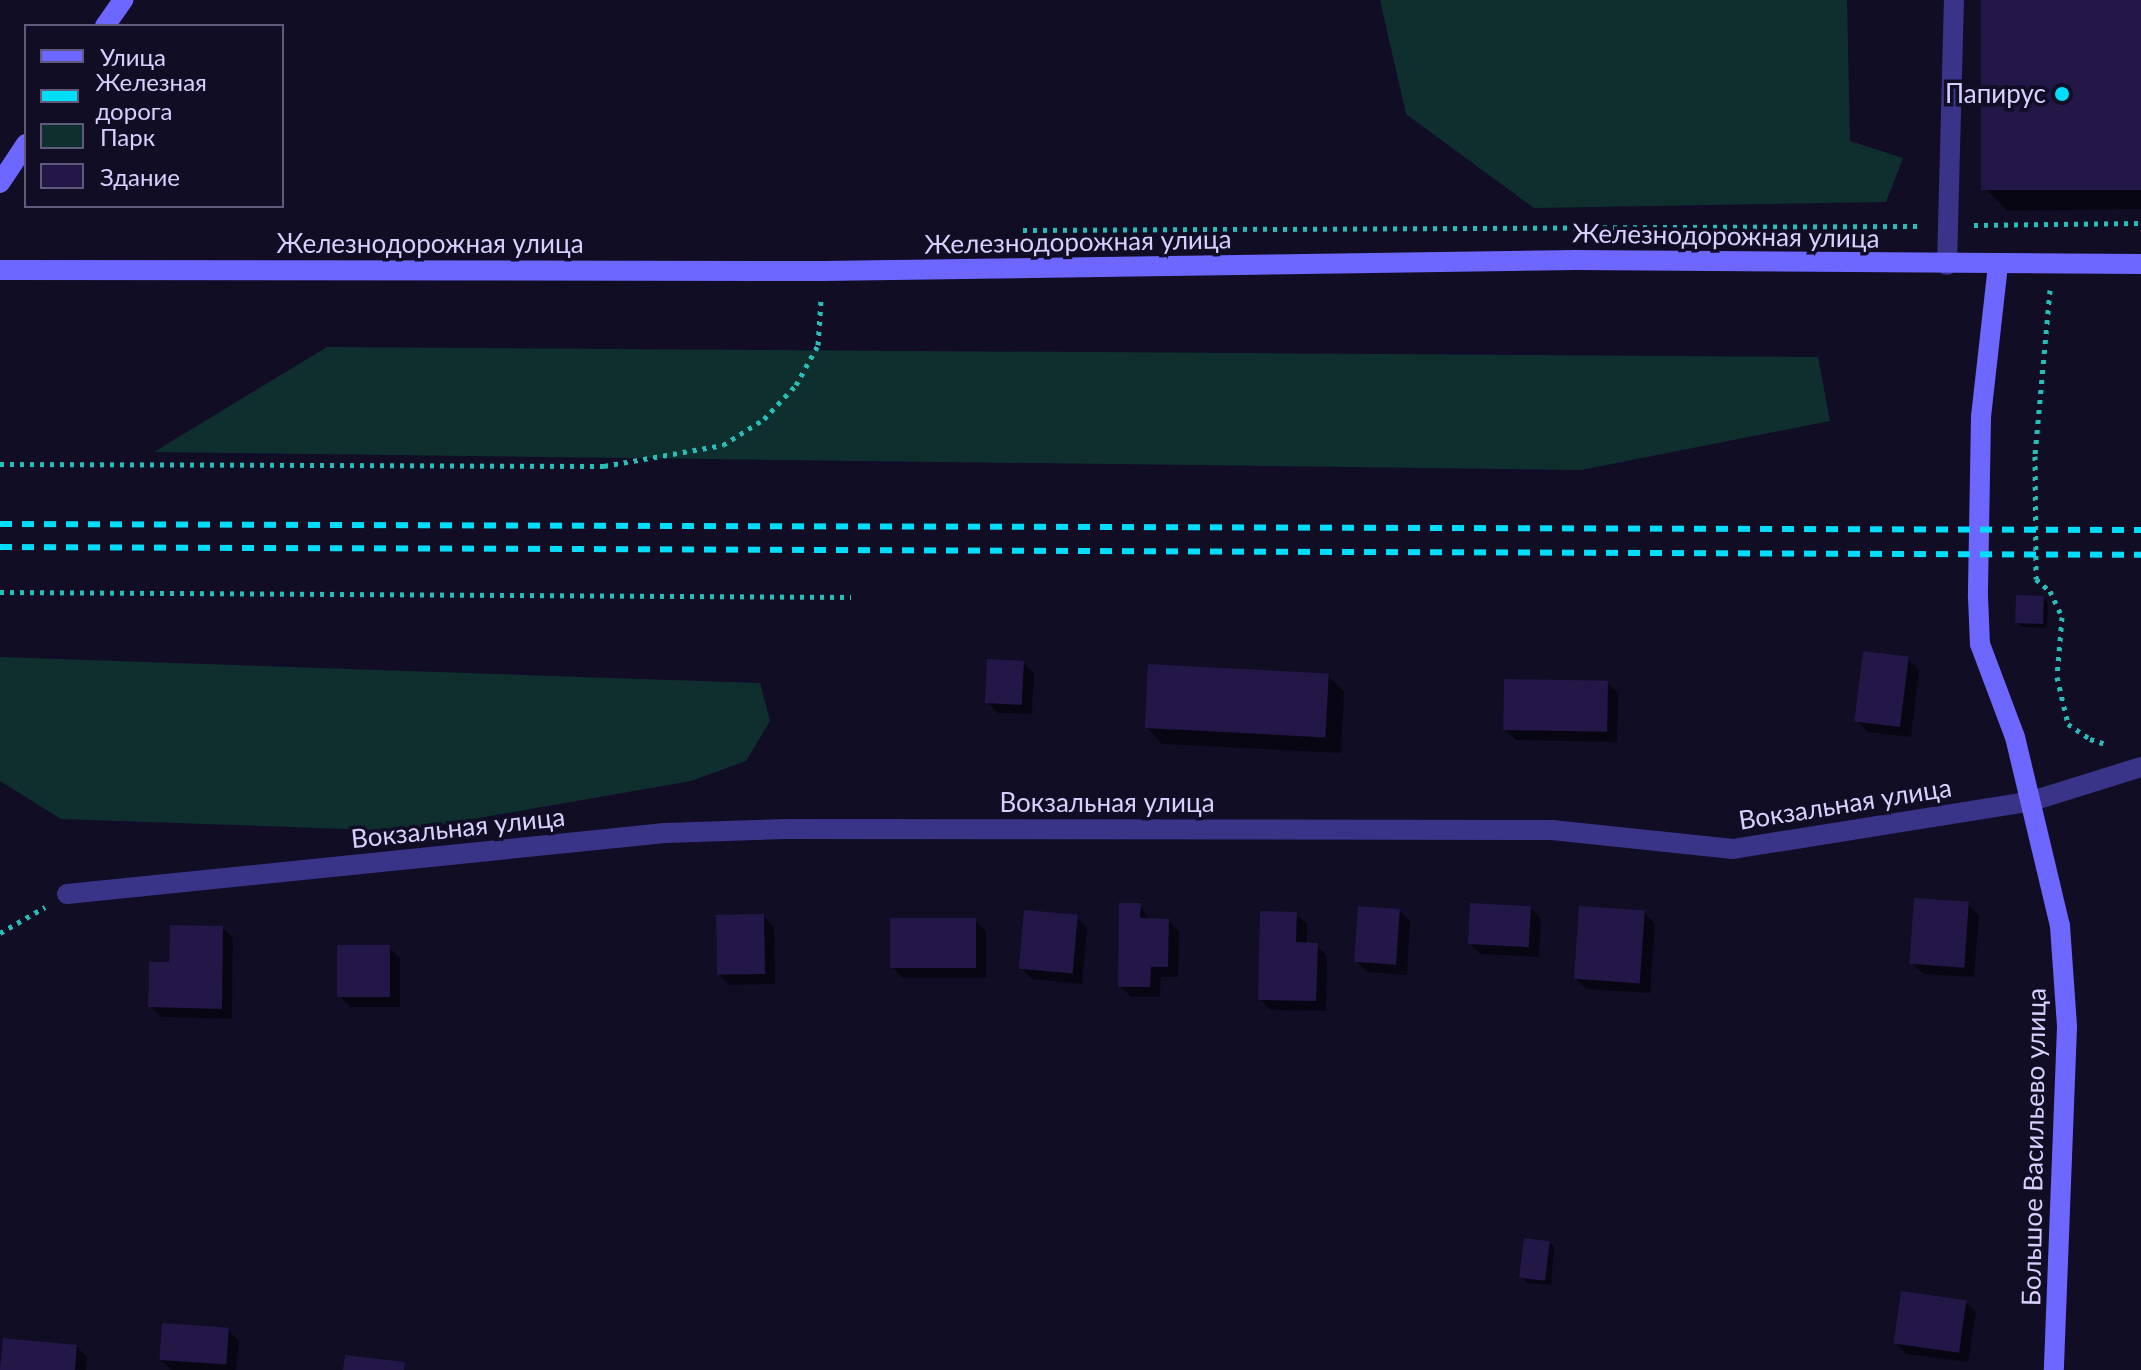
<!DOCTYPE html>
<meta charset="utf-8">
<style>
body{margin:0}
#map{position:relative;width:2141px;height:1370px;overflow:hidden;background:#110d25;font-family:Lato,sans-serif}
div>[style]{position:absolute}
.green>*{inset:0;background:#0f2f2f}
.shadow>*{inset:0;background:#0007}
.building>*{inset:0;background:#221747;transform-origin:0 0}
.path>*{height:5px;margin-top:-2.5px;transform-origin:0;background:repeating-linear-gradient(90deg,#25beb8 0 4px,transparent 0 10px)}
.service>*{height:20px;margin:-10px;padding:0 10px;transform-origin:10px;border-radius:10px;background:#393487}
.minor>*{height:20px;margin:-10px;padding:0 10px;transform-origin:10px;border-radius:10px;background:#393487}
.secondary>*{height:20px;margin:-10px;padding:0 10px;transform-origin:10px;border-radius:10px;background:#6e67ff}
.rail>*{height:6px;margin-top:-3px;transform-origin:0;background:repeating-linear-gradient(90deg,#00defb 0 12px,transparent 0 22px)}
.dots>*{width:22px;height:22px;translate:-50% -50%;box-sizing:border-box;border:4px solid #110d25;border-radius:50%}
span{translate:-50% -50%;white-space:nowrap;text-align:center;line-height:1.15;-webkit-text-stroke:7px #110d25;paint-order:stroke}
.poi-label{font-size:26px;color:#d7d0ff}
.right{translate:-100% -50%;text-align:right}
.street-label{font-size:26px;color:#d7d0ff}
.legend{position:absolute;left:24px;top:24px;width:260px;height:184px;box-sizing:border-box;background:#110d25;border:2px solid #605b7c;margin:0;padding:10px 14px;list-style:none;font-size:24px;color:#d7d0ff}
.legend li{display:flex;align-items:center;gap:16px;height:40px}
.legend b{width:40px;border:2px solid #605b7c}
</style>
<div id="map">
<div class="green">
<i style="clip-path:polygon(1380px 0,1847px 0,1850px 141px,1903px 158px,1886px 202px,1534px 208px,1406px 114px)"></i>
<i style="clip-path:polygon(327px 347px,1818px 357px,1830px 421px,1581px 470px,154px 452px)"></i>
<i style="clip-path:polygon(0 657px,760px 683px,770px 721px,746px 761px,691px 781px,404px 831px,61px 819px,0 781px)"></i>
</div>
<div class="shadow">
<i style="clip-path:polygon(1983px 0,2141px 0,2141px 209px,2007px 211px,1986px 189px)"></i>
<i style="clip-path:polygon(2044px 598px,2048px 603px,2047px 628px,2022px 627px,2017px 622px)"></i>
<i style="clip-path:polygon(1908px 659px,1919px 670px,1911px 737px,1868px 732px,1857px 721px)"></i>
<i style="clip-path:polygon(1023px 663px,1034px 673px,1032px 714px,998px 713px,987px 702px)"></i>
<i style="clip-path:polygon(1328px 675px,1344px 692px,1341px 753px,1162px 744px,1146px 727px)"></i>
<i style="clip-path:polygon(1607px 682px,1618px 693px,1617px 742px,1516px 740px,1505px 729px)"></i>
<i style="clip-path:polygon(1968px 904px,1979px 915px,1974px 977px,1923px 974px,1912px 963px)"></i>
<i style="clip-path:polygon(1140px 905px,1150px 921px,1168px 921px,1179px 932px,1178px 977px,1161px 977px,1160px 997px,1131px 997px,1120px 986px)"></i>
<i style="clip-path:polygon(1530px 908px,1541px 919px,1539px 957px,1480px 954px,1470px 943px)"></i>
<i style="clip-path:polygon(1400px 911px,1410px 921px,1407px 975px,1367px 972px,1357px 962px)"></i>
<i style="clip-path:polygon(1645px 913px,1655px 924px,1650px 993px,1586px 989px,1575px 978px)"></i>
<i style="clip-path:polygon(1296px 914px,1307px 924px,1307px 945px,1317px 945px,1327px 956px,1326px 1011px,1271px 1010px,1260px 1000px)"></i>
<i style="clip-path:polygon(763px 916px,774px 927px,775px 984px,729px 985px,718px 974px)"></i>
<i style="clip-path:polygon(1077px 917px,1087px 928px,1082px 984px,1032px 979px,1021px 968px)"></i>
<i style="clip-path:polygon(975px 920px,986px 931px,986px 978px,903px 978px,892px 967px)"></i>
<i style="clip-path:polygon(222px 928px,233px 938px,232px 1019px,161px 1017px,150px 1006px,171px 965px)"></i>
<i style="clip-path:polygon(389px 947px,400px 958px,400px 1007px,350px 1007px,339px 996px)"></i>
<i style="clip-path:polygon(1549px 1242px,1554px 1247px,1551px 1285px,1527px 1283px,1522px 1278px)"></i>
<i style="clip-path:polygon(1965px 1302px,1976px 1312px,1968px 1362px,1906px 1354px,1896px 1344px)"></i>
<i style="clip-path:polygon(228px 1330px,239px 1341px,236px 1370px,171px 1370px,160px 1359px)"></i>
<i style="clip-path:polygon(76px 1346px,87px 1357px,86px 1370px,2px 1370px)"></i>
</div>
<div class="building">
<i style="left:1981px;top:0;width:160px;height:190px"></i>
<i style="left:2016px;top:595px;width:28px;height:28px;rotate:2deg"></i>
<i style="left:1863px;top:651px;width:46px;height:71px;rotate:7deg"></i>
<i style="left:987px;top:659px;width:37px;height:44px;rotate:3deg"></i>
<i style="left:1148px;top:664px;width:181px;height:64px;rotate:3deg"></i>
<i style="left:1504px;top:679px;width:104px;height:51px;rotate:1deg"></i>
<i style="left:1914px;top:898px;width:55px;height:66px;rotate:4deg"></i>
<i style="clip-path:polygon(1119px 903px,1141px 903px,1140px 918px,1169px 919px,1168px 967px,1151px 967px,1150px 987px,1118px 987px)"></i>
<i style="left:1470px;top:903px;width:61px;height:41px;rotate:3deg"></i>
<i style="left:1358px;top:906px;width:42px;height:56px;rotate:4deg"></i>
<i style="left:1579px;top:906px;width:66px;height:73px;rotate:4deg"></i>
<i style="left:1024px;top:910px;width:54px;height:59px;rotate:5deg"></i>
<i style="clip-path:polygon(1260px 911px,1297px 912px,1296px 942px,1318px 943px,1316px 1001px,1258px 1000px)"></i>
<i style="left:764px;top:914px;width:60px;height:48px;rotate:89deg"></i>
<i style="left:890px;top:918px;width:86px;height:50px"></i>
<i style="clip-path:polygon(170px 925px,223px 926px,222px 1009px,148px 1007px,149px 962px,169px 962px)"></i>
<i style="left:337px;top:945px;width:53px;height:52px"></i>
<i style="left:1524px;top:1238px;width:26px;height:40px;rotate:7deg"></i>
<i style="left:1901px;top:1291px;width:66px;height:53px;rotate:8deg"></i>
<i style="left:162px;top:1323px;width:67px;height:37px;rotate:4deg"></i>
<i style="clip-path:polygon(3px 1338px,77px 1345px,75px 1370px,0 1370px)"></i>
<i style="clip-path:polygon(345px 1355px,405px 1362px,404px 1370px,343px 1370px)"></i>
</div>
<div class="path">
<i style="left:1974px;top:225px;width:167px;rotate:-0.7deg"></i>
<i style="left:1023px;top:230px;width:897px;rotate:-0.26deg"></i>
<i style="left:2050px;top:290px;width:167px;rotate:95.2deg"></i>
<i style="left:2035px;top:456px;width:123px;rotate:89.5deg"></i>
<i style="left:2036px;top:579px;width:18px;rotate:41deg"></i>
<i style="left:2050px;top:591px;width:29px;rotate:65deg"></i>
<i style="left:2062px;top:617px;width:60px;rotate:94.8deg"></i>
<i style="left:2057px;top:677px;width:48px;rotate:76.8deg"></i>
<i style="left:2068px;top:724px;width:27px;rotate:34deg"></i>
<i style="left:2090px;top:739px;width:19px;rotate:18deg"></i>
<i style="left:0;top:464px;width:604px;rotate:0.19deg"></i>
<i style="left:604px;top:466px;width:121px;rotate:-10deg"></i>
<i style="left:723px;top:445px;width:49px;rotate:-32.4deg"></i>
<i style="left:764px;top:419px;width:47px;rotate:-46.7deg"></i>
<i style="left:796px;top:385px;width:46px;rotate:-61.2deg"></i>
<i style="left:818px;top:345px;width:45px;rotate:-86.2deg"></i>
<i style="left:0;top:592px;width:851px;rotate:0.34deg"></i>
<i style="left:0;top:933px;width:52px;rotate:-30deg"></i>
</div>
<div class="service">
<i style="left:1947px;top:265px;width:265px;rotate:-88.5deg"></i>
</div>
<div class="minor">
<i style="left:67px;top:894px;width:601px;rotate:-5.82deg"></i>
<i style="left:665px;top:833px;width:120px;rotate:-1.9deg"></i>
<i style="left:785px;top:829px;width:767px;rotate:0.07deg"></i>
<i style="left:1552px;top:830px;width:182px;rotate:6deg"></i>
<i style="left:1733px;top:849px;width:303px;rotate:-9.1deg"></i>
<i style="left:2032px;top:801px;width:114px;rotate:-17.3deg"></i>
</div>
<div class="secondary">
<i style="left:105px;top:26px;width:32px;rotate:-55deg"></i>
<i style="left:0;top:183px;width:47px;rotate:-56.3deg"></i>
<i style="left:1998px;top:265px;width:153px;rotate:96.4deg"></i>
<i style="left:1981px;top:417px;width:180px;rotate:91deg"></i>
<i style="left:1978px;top:597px;width:47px;rotate:87.6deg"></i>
<i style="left:1980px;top:644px;width:99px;rotate:69.4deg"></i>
<i style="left:2015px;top:737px;width:194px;rotate:76.6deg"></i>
<i style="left:2060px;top:926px;width:101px;rotate:86deg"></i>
<i style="left:2067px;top:1027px;width:343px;rotate:92.2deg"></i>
<i style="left:0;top:270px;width:822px;rotate:0.07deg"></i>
<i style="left:822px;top:271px;width:753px;rotate:-0.84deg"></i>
<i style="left:1575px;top:260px;width:566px;rotate:0.4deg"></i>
</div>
<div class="rail">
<i style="left:0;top:524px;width:2141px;rotate:0.16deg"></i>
<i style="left:0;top:547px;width:2141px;rotate:0.21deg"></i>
</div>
<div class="dots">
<i style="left:2062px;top:94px;background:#00defb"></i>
</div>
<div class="poi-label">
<span class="right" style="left:2046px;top:94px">Папирус</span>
</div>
<div class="street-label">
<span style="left:1726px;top:236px;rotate:1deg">Железнодорожная улица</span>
<span style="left:1078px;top:242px;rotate:-1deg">Железнодорожная улица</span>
<span style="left:430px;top:244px">Железнодорожная улица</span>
<span style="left:1107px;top:803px">Вокзальная улица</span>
<span style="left:1845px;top:804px;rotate:-9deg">Вокзальная улица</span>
<span style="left:458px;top:828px;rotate:-6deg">Вокзальная улица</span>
<span style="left:2034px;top:1147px;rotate:-89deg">Большое Васильево улица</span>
</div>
<ul class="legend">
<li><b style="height:10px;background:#6e67ff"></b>Улица</li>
<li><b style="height:10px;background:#00defb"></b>Железная дорога</li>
<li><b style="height:22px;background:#0f2f2f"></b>Парк</li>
<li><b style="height:22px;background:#221747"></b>Здание</li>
</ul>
</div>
